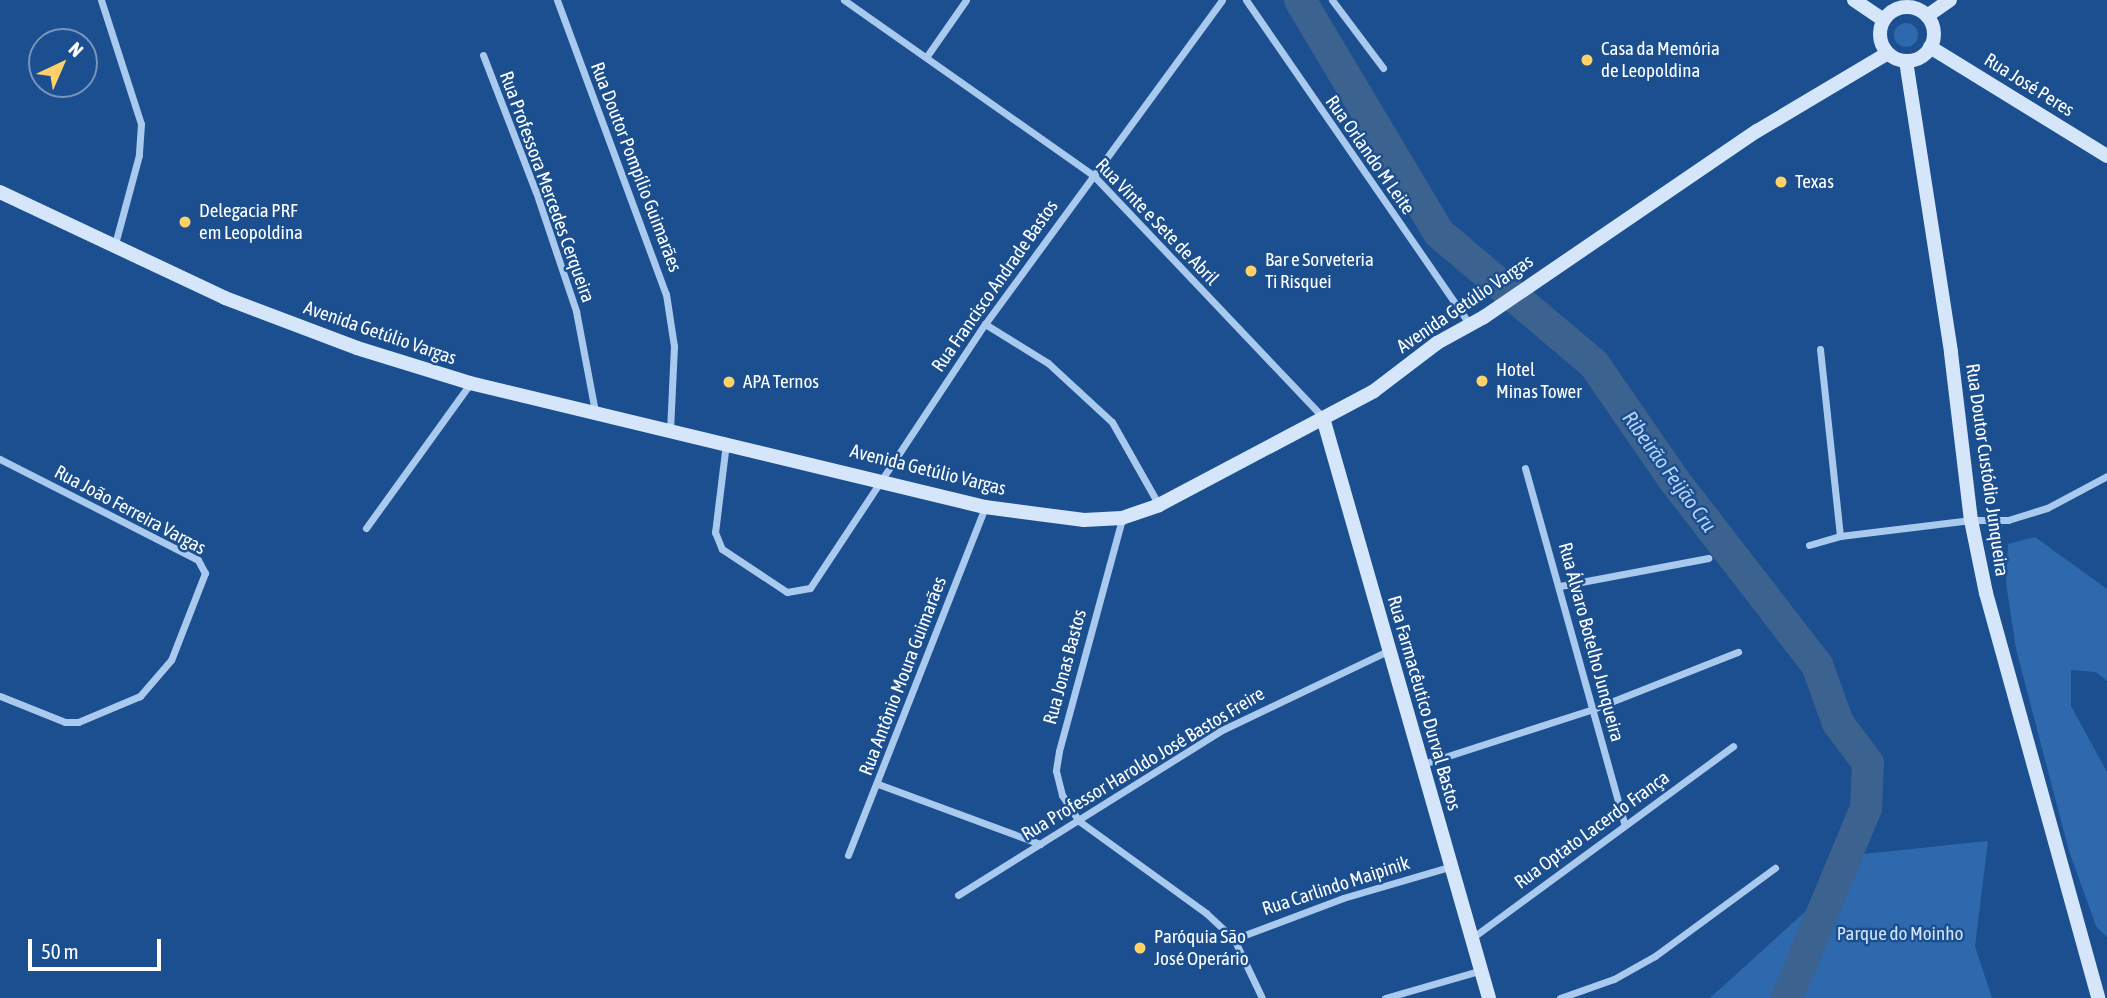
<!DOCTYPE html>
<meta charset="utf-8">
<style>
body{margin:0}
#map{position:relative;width:2107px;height:998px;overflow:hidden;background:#1b4f8f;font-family:"Asap Condensed",sans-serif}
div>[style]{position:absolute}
.green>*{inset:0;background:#2e69ad}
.round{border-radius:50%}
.river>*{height:32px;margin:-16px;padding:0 16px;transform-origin:16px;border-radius:16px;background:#3c6290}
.street>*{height:7px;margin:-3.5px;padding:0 3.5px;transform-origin:3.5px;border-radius:3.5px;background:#a9c9ee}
.secondary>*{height:14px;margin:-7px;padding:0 7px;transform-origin:7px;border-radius:7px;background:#d6e6fa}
.secondary>.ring{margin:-7px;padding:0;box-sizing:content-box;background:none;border:14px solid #d6e6fa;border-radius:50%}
.dots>*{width:19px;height:19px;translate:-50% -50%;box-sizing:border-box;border:4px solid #1b4f8f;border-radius:50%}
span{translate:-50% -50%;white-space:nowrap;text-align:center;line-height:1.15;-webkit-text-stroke:5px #1b4f8f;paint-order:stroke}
.poi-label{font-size:19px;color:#fff}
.left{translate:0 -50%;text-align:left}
.street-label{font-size:19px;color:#fff}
.park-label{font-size:19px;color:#cfe3fa}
.water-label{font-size:21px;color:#b5d3f5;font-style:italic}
.north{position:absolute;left:28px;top:28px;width:70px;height:70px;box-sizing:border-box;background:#1b4f8f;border:2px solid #7695bc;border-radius:50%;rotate:44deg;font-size:19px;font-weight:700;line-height:28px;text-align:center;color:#fff}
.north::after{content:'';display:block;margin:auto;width:24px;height:32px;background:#ffd166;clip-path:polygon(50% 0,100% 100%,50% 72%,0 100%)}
.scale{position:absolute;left:28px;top:939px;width:133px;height:32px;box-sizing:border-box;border:4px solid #fff;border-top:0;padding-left:9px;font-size:21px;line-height:24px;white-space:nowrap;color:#fff;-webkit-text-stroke:5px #1b4f8f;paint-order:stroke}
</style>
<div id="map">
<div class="green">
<i class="round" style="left:1894px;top:23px;width:24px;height:24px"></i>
<i style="clip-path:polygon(2035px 537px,2107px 589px,2107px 681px,2096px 672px,2071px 670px,2071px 706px,2107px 772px,2107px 937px,2096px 926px,2069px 851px,2016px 649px,2006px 583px,2008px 544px)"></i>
<i style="clip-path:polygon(1988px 841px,1975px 946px,1992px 998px,1710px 998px,1852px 869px,1863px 854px)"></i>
</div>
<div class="river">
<i style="left:1300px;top:0;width:271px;rotate:59.2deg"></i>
<i style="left:1439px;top:233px;width:203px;rotate:40.2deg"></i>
<i style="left:1594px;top:364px;width:141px;rotate:55.4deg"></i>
<i style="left:1674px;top:480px;width:234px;rotate:52.3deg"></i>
<i style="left:1817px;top:665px;width:62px;rotate:70.1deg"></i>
<i style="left:1838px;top:723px;width:50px;rotate:53.1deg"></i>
<i style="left:1868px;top:763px;width:45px;rotate:92.5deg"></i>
<i style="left:1866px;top:808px;width:206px;rotate:112.6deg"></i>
</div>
<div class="street">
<i style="left:101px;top:0;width:130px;rotate:72.1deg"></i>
<i style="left:141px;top:124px;width:31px;rotate:94deg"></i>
<i style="left:139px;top:155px;width:92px;rotate:105.1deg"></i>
<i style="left:557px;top:0;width:314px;rotate:69.7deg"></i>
<i style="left:666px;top:294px;width:53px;rotate:81.3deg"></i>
<i style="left:674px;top:346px;width:84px;rotate:92.7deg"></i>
<i style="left:844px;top:0;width:304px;rotate:35.1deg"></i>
<i style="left:1093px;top:175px;width:334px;rotate:46.5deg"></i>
<i style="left:1246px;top:0;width:395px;rotate:55.4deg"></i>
<i style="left:1332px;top:0;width:85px;rotate:53.1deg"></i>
<i style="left:483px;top:55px;width:147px;rotate:68.9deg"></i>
<i style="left:536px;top:192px;width:126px;rotate:71.4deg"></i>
<i style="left:576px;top:311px;width:103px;rotate:79.3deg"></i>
<i style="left:927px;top:56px;width:68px;rotate:-55.1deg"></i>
<i style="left:985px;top:324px;width:74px;rotate:31.8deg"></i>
<i style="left:1048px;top:363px;width:87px;rotate:42.7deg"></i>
<i style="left:1112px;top:422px;width:95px;rotate:60.5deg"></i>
<i style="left:1820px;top:349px;width:188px;rotate:83.9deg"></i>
<i style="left:726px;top:443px;width:90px;rotate:97deg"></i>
<i style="left:715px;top:532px;width:18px;rotate:68deg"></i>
<i style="left:722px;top:549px;width:78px;rotate:33.5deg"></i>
<i style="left:787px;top:592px;width:23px;rotate:-10deg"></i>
<i style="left:810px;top:588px;width:317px;rotate:-56.5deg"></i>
<i style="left:985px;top:324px;width:401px;rotate:-53.8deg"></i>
<i style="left:0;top:459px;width:222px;rotate:27deg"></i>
<i style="left:198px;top:560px;width:15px;rotate:62deg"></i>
<i style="left:205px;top:573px;width:93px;rotate:111.3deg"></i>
<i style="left:171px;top:660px;width:48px;rotate:130.7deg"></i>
<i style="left:140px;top:696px;width:67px;rotate:157.2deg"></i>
<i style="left:78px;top:722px;width:13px;rotate:180deg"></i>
<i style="left:65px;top:722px;width:70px;rotate:-158.2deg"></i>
<i style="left:1525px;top:468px;width:371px;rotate:74.4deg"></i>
<i style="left:1122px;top:519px;width:240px;rotate:105.2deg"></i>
<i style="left:1059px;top:751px;width:20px;rotate:99deg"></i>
<i style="left:1056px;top:771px;width:25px;rotate:76deg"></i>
<i style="left:1062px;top:795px;width:31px;rotate:57deg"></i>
<i style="left:1079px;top:821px;width:157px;rotate:35.9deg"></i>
<i style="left:1206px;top:913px;width:38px;rotate:43deg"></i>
<i style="left:1234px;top:939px;width:65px;rotate:64.6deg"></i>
<i style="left:366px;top:528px;width:178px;rotate:-54.2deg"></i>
<i style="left:1809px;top:545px;width:32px;rotate:-16deg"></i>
<i style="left:1840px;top:536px;width:132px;rotate:-7deg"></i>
<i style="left:1971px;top:520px;width:37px"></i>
<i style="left:2008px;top:520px;width:41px;rotate:-17.1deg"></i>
<i style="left:2047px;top:508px;width:68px;rotate:-28.1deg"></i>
<i style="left:1560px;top:586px;width:151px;rotate:-10.7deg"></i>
<i style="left:1423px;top:764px;width:179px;rotate:-17.9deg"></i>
<i style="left:1593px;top:709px;width:156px;rotate:-21.5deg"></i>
<i style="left:878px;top:784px;width:173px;rotate:20.3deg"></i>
<i style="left:848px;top:855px;width:374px;rotate:-68.5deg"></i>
<i style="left:958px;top:895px;width:309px;rotate:-32deg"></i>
<i style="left:1220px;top:731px;width:186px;rotate:-25.5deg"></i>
<i style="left:1472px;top:938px;width:324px;rotate:-36.3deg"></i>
<i style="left:1234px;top:939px;width:116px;rotate:-20.6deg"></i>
<i style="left:1343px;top:898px;width:110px;rotate:-16.3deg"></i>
<i style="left:1385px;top:998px;width:98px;rotate:-16deg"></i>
<i style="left:1560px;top:998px;width:57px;rotate:-19.4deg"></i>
<i style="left:1614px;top:979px;width:47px;rotate:-29.3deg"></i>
<i style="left:1655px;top:956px;width:149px;rotate:-36.3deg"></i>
</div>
<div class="secondary">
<i style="left:1854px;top:0;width:36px;rotate:34deg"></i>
<i class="ring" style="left:1880px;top:7px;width:40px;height:40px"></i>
<i style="left:1927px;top:16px;width:28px;rotate:-35deg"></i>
<i style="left:1930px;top:47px;width:208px;rotate:31.6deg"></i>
<i style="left:1906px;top:61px;width:295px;rotate:81.2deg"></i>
<i style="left:1951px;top:353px;width:168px;rotate:83.2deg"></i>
<i style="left:1971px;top:520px;width:75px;rotate:78.4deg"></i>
<i style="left:1986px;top:593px;width:420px;rotate:74.5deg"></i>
<i style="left:0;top:192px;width:249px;rotate:25.2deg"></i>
<i style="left:225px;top:298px;width:141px;rotate:20.7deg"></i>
<i style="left:357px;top:348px;width:118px;rotate:17.2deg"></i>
<i style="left:470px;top:383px;width:530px;rotate:13.54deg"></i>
<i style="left:985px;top:507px;width:100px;rotate:7.5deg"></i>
<i style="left:1084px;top:520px;width:38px;rotate:-3deg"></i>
<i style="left:1122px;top:518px;width:39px;rotate:-19deg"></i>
<i style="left:1159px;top:505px;width:243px;rotate:-27.9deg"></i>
<i style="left:1374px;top:391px;width:79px;rotate:-37.3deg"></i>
<i style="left:1437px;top:343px;width:54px;rotate:-29deg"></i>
<i style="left:1484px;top:317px;width:330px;rotate:-34.3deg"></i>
<i style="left:1757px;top:131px;width:152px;rotate:-30.8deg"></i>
<i style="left:1323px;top:418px;width:603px;rotate:74.03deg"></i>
</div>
<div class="dots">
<i style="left:1587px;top:60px;background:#ffd166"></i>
<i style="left:1781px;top:182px;background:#ffd166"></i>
<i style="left:185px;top:222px;background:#ffd166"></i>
<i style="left:1251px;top:271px;background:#ffd166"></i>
<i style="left:1482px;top:381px;background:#ffd166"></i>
<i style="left:729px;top:382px;background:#ffd166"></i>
<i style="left:1140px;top:948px;background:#ffd166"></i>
</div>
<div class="poi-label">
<span class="left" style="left:1601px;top:60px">Casa da Memória<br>de Leopoldina</span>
<span class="left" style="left:1795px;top:182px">Texas</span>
<span class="left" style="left:199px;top:222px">Delegacia PRF<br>em Leopoldina</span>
<span class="left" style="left:1265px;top:271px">Bar e Sorveteria<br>Ti Risquei</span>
<span class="left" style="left:1496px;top:381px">Hotel<br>Minas Tower</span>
<span class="left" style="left:743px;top:382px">APA Ternos</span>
<span class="left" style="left:1154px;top:948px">Paróquia São<br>José Operário</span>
</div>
<div class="street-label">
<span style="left:2029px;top:85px;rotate:32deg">Rua José Peres</span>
<span style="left:1370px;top:155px;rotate:55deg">Rua Orlando M Leite</span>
<span style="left:636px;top:167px;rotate:69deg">Rua Doutor Pompílio Guimarães</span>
<span style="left:547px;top:187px;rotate:70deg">Rua Professora Mercedes Cerqueira</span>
<span style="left:1157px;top:222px;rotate:46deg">Rua Vinte e Sete de Abril</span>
<span style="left:995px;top:286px;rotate:-55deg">Rua Francisco Andrade Bastos</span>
<span style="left:1465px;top:304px;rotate:-34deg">Avenida Getúlio Vargas</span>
<span style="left:380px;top:333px;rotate:19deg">Avenida Getúlio Vargas</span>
<span style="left:928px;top:470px;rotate:14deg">Avenida Getúlio Vargas</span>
<span style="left:1987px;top:470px;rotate:82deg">Rua Doutor Custódio Junqueira</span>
<span style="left:130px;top:510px;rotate:28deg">Rua João Ferreira Vargas</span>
<span style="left:1591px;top:642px;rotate:75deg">Rua Álvaro Botelho Junqueira</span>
<span style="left:1065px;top:667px;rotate:-75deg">Rua Jonas Bastos</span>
<span style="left:903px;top:676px;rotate:-69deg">Rua Antônio Moura Guimarães</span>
<span style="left:1424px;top:703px;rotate:74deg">Rua Farmacêutico Durval Bastos</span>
<span style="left:1143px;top:764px;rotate:-31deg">Rua Professor Haroldo José Bastos Freire</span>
<span style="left:1592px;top:830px;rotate:-36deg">Rua Optato Lacerdo França</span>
<span style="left:1336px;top:886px;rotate:-18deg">Rua Carlindo Maipinik</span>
</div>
<div class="park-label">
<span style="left:1900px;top:934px">Parque do Moinho</span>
</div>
<div class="water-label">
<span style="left:1670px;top:471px;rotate:54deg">Ribeirão Feijão Cru</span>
</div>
<div class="north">N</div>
<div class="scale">50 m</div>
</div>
